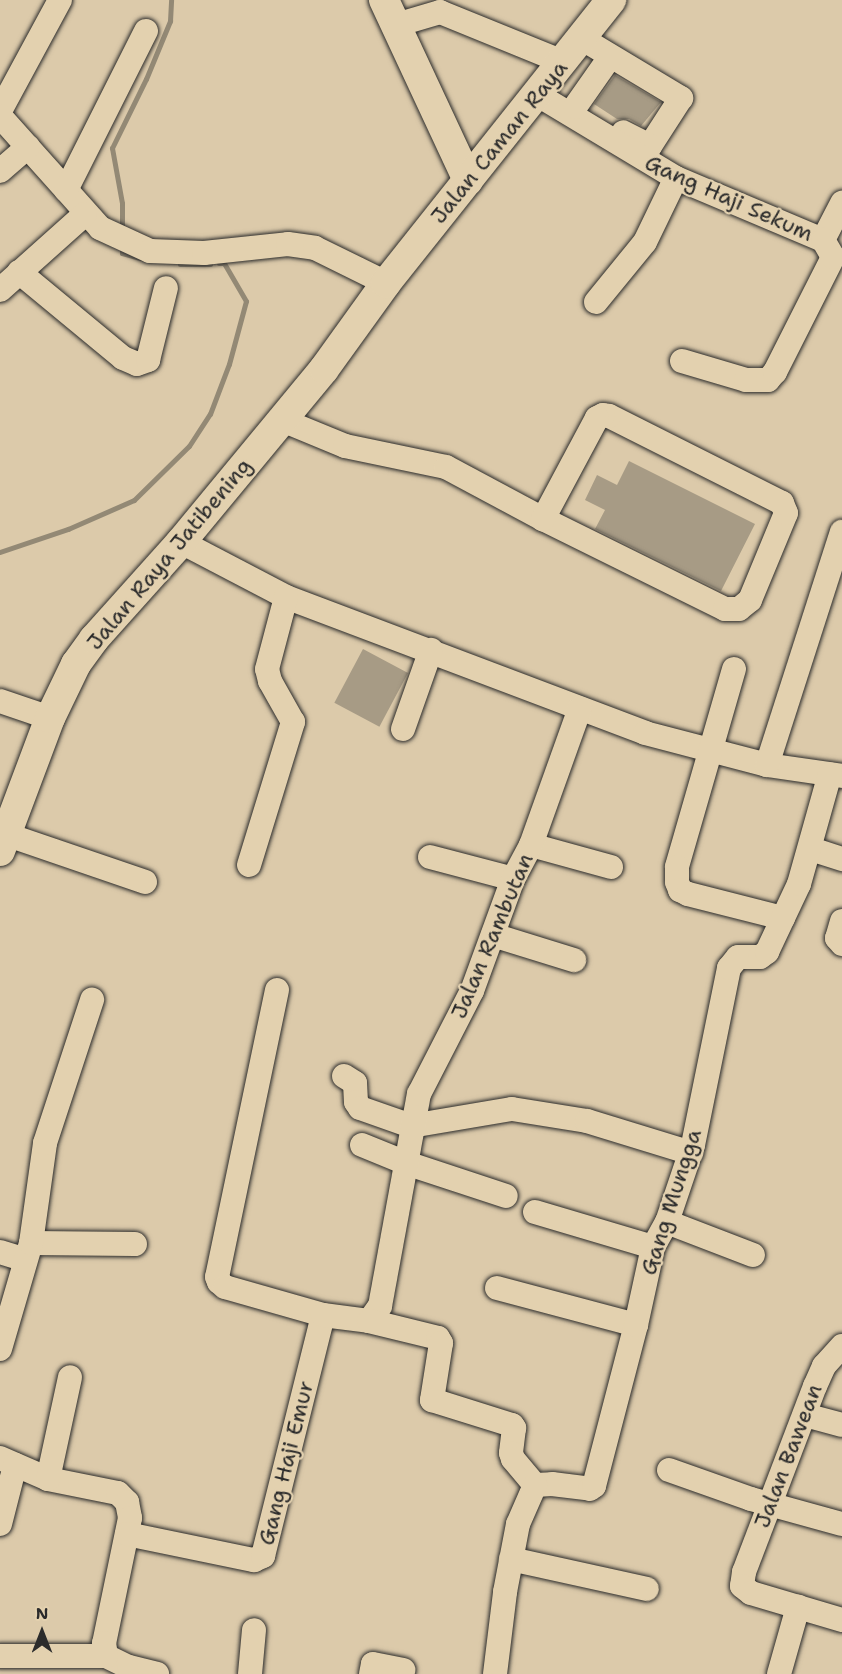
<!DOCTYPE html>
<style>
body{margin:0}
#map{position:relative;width:842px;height:1674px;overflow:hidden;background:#dccaaa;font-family:"Shantell Sans",sans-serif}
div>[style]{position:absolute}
.stream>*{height:5px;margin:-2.5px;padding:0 2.5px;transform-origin:2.5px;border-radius:2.5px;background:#938975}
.building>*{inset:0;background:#a79b85;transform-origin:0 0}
.roads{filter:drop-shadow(0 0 2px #2b2b2b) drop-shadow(0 0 2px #2b2b2b)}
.minor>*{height:24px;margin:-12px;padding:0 12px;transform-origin:12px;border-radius:12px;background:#e3d1af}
.major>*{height:30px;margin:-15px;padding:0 15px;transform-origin:15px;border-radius:15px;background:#e3d1af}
span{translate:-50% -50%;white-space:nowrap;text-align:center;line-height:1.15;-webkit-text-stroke:4.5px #e3d1af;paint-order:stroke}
.street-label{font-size:22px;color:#2b2b2b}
.north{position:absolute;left:12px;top:1602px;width:60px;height:60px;-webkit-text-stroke:4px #e3d1af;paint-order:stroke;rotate:0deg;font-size:16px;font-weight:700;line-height:24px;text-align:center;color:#2b2b2b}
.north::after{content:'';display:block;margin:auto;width:21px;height:27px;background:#2b2b2b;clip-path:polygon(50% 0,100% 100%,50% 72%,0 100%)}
</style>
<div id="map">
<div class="stream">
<i style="left:122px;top:232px;width:29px;rotate:-90deg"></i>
<i style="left:122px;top:203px;width:56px;rotate:-100.3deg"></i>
<i style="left:112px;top:148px;width:77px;rotate:-63.8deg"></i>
<i style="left:146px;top:79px;width:63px;rotate:-67.5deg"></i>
<i style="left:170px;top:21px;width:21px;rotate:-87deg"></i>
<i style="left:122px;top:244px;width:9px;rotate:90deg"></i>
<i style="left:122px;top:253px;width:18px;rotate:16deg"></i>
<i style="left:180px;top:264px;width:30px"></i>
<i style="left:0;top:552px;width:72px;rotate:-18.7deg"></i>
<i style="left:68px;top:529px;width:72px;rotate:-23.7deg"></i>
<i style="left:134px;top:500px;width:77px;rotate:-44.5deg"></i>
<i style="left:189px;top:446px;width:38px;rotate:-57deg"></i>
<i style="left:210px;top:414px;width:53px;rotate:-69.2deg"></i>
<i style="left:229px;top:364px;width:65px;rotate:-74.9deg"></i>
<i style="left:246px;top:301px;width:44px;rotate:-120.1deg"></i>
<i style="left:224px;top:263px;width:5px;rotate:180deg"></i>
</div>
<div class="building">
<i style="clip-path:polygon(615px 75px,661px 102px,641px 126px,629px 119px,617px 119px,594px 104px)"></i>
<i style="clip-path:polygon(629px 461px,755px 524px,721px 591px,595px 529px,605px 510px,585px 500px,597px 475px,617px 485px)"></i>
<i style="left:363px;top:649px;width:51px;height:61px;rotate:28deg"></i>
</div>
<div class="roads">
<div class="minor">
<i style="left:396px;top:25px;width:46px;rotate:-16.5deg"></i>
<i style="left:440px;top:12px;width:133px;rotate:22.1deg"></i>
<i style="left:581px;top:38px;width:117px;rotate:31deg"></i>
<i style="left:681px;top:98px;width:57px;rotate:122.9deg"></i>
<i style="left:650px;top:146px;width:30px;rotate:-153deg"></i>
<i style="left:538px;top:95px;width:161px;rotate:31deg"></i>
<i style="left:676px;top:178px;width:160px;rotate:22.9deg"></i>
<i style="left:575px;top:107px;width:61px;rotate:-55deg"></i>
<i style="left:0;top:111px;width:126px;rotate:-61.6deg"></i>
<i style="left:0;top:116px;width:150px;rotate:48.2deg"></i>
<i style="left:100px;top:228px;width:55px;rotate:24.7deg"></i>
<i style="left:150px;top:251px;width:54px;rotate:2.1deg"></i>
<i style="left:204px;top:253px;width:84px;rotate:-6.1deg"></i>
<i style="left:288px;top:244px;width:27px;rotate:8deg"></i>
<i style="left:315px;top:248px;width:79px;rotate:26.2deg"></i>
<i style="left:0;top:171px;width:37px;rotate:-41deg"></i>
<i style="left:66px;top:190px;width:178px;rotate:-63.3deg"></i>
<i style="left:823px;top:240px;width:42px;rotate:-62.8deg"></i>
<i style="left:19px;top:272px;width:135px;rotate:39.6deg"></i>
<i style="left:123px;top:358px;width:15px;rotate:23deg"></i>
<i style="left:137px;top:364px;width:12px;rotate:-20deg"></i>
<i style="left:148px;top:360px;width:74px;rotate:-76deg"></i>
<i style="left:0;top:290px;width:114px;rotate:-41.8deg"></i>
<i style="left:596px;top:302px;width:77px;rotate:-50.8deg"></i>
<i style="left:645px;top:242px;width:71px;rotate:-64.2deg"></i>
<i style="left:682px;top:361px;width:67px;rotate:16.5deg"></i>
<i style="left:746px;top:380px;width:22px"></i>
<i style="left:768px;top:380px;width:11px;rotate:-49deg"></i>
<i style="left:775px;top:372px;width:129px;rotate:-63.2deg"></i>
<i style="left:833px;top:257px;width:20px;rotate:-120deg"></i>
<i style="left:282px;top:420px;width:68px;rotate:22.4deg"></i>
<i style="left:345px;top:446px;width:103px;rotate:11.7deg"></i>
<i style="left:446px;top:467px;width:110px;rotate:28.2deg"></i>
<i style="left:543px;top:519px;width:203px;rotate:26.3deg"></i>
<i style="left:725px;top:609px;width:14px"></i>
<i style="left:739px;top:609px;width:14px;rotate:-39deg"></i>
<i style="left:750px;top:600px;width:94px;rotate:-67.5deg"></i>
<i style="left:786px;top:513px;width:11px;rotate:-112deg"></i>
<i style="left:782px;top:503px;width:194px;rotate:-153.3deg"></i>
<i style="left:609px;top:416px;width:6px;rotate:-171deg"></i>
<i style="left:603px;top:415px;width:7px;rotate:153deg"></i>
<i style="left:597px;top:418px;width:115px;rotate:118.1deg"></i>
<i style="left:181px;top:542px;width:119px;rotate:27.6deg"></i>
<i style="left:286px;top:597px;width:384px;rotate:20.7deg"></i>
<i style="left:645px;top:733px;width:126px;rotate:14.7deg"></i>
<i style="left:767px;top:765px;width:76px;rotate:8.3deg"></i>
<i style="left:734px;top:669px;width:206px;rotate:106.1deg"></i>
<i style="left:677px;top:867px;width:15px;rotate:90deg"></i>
<i style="left:677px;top:882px;width:9px;rotate:69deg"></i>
<i style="left:680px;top:890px;width:9px;rotate:27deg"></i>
<i style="left:688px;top:894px;width:98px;rotate:14.2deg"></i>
<i style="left:0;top:701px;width:53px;rotate:18.8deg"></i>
<i style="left:403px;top:729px;width:84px;rotate:-70.5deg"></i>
<i style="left:767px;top:765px;width:245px;rotate:-72.2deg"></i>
<i style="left:5px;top:834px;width:148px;rotate:18.9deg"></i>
<i style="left:531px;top:845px;width:83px;rotate:15.4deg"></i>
<i style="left:811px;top:849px;width:33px;rotate:18deg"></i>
<i style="left:430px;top:857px;width:86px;rotate:14.8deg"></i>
<i style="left:249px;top:865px;width:150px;rotate:-72.9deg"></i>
<i style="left:293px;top:722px;width:47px;rotate:-119.3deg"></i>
<i style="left:270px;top:681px;width:12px;rotate:-104deg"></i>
<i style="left:267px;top:669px;width:74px;rotate:-75.2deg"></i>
<i style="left:842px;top:921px;width:18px;rotate:106deg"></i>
<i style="left:837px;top:938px;width:8px;rotate:50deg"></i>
<i style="left:493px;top:935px;width:85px;rotate:17.2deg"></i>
<i style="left:277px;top:990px;width:293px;rotate:101.8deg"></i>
<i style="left:217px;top:1277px;width:5px;rotate:68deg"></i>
<i style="left:219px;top:1282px;width:8px;rotate:40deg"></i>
<i style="left:225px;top:1287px;width:102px;rotate:15.9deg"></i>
<i style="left:344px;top:1076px;width:13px;rotate:32deg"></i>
<i style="left:355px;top:1083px;width:19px;rotate:87deg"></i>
<i style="left:356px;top:1102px;width:7px;rotate:56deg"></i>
<i style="left:360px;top:1108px;width:54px;rotate:19.4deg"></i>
<i style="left:411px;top:1126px;width:102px;rotate:-9.6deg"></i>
<i style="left:512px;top:1109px;width:76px;rotate:9.1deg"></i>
<i style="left:587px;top:1121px;width:109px;rotate:17.1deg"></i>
<i style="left:362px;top:1145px;width:48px;rotate:22.2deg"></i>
<i style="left:406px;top:1163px;width:105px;rotate:18.3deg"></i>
<i style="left:535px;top:1212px;width:123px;rotate:16.5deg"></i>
<i style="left:667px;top:1222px;width:92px;rotate:21deg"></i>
<i style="left:31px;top:1243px;width:104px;rotate:0.6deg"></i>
<i style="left:0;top:1252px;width:17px;rotate:17deg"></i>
<i style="left:497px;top:1288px;width:144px;rotate:14.9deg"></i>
<i style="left:369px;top:1321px;width:19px;rotate:-54deg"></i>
<i style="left:380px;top:1306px;width:216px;rotate:-79.6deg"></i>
<i style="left:419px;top:1094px;width:116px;rotate:-62.8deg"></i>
<i style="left:472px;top:991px;width:119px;rotate:-69.9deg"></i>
<i style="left:513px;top:879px;width:38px;rotate:-62deg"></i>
<i style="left:531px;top:845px;width:145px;rotate:-70.3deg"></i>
<i style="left:842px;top:1346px;width:27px;rotate:132deg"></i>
<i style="left:824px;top:1366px;width:22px;rotate:114deg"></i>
<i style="left:815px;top:1386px;width:199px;rotate:110.9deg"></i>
<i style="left:744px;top:1572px;width:14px;rotate:98deg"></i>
<i style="left:742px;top:1586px;width:11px;rotate:38deg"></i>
<i style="left:751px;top:1593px;width:95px;rotate:16.5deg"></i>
<i style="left:0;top:1349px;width:110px;rotate:-73.7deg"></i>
<i style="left:31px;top:1243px;width:101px;rotate:-82deg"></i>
<i style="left:45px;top:1143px;width:151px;rotate:-71.8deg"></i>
<i style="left:805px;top:1415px;width:38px;rotate:15deg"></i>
<i style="left:0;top:1458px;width:52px;rotate:23.6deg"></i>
<i style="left:48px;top:1479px;width:71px;rotate:11.3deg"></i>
<i style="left:118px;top:1493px;width:13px;rotate:45deg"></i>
<i style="left:127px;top:1502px;width:16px;rotate:79deg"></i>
<i style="left:130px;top:1518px;width:128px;rotate:101.7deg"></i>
<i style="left:104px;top:1643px;width:13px;rotate:81deg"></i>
<i style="left:106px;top:1656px;width:25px;rotate:26deg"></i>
<i style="left:129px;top:1667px;width:29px;rotate:14deg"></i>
<i style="left:669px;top:1470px;width:87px;rotate:19.5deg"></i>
<i style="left:751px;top:1499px;width:94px;rotate:15.4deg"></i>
<i style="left:48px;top:1479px;width:104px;rotate:-77.8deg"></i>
<i style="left:535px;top:1485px;width:17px;rotate:-3deg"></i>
<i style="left:552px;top:1484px;width:38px;rotate:7deg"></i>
<i style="left:590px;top:1489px;width:5px;rotate:-37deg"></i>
<i style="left:594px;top:1486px;width:166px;rotate:-75.4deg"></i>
<i style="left:636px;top:1325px;width:80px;rotate:-77.7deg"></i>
<i style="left:653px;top:1247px;width:29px;rotate:-61deg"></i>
<i style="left:667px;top:1222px;width:81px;rotate:-71.3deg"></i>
<i style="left:693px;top:1145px;width:181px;rotate:-78.5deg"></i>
<i style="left:729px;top:968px;width:14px;rotate:-51deg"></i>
<i style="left:738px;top:957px;width:22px"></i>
<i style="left:760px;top:957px;width:9px;rotate:-36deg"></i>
<i style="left:767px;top:952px;width:75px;rotate:-64.8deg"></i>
<i style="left:799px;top:884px;width:114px;rotate:-74.3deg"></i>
<i style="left:0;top:1524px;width:61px;rotate:-75.7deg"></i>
<i style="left:127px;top:1534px;width:130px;rotate:11.6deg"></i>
<i style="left:254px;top:1560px;width:10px;rotate:-24deg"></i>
<i style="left:263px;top:1556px;width:248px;rotate:-76deg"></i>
<i style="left:323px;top:1315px;width:46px;rotate:7.4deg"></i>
<i style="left:369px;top:1321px;width:71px;rotate:13.8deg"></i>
<i style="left:438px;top:1338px;width:6px;rotate:59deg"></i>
<i style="left:441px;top:1343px;width:58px;rotate:99deg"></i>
<i style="left:432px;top:1400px;width:84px;rotate:17.4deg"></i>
<i style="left:512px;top:1425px;width:4px;rotate:56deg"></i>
<i style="left:514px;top:1428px;width:25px;rotate:97deg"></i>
<i style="left:511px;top:1453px;width:6px;rotate:72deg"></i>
<i style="left:513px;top:1459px;width:34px;rotate:50deg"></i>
<i style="left:511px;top:1559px;width:139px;rotate:12.4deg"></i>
<i style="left:0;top:1656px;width:106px"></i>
<i style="left:250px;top:1674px;width:44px;rotate:-84.8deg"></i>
<i style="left:371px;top:1674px;width:10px;rotate:-79deg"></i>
<i style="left:373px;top:1664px;width:31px;rotate:11deg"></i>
<i style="left:495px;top:1674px;width:83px;rotate:-83deg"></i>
<i style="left:505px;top:1592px;width:69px;rotate:-79.2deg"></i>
<i style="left:518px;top:1524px;width:43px;rotate:-66.4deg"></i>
<i style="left:779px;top:1674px;width:70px;rotate:-74.2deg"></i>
</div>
<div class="major">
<i style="left:384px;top:0;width:199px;rotate:65deg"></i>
<i style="left:0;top:851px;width:142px;rotate:-69.4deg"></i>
<i style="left:50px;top:718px;width:60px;rotate:-64.3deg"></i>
<i style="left:76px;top:664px;width:31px;rotate:-54deg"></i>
<i style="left:94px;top:639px;width:130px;rotate:-48.1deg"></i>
<i style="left:181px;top:542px;width:224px;rotate:-50.4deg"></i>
<i style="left:324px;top:369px;width:106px;rotate:-54.2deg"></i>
<i style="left:386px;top:283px;width:362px;rotate:-51.5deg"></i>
</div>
</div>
<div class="street-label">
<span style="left:499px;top:142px;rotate:-51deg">Jalan Caman Raya</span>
<span style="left:729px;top:198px;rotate:24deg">Gang Haji Sekum</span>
<span style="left:169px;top:554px;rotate:-50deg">Jalan Raya Jatibening</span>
<span style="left:492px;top:936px;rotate:-67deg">Jalan Rambutan</span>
<span style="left:671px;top:1202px;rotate:-72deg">Gang Mungga</span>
<span style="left:788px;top:1456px;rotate:-69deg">Jalan Bawean</span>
<span style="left:286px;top:1463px;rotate:-76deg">Gang Haji Emur</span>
</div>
<div class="north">N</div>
</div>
